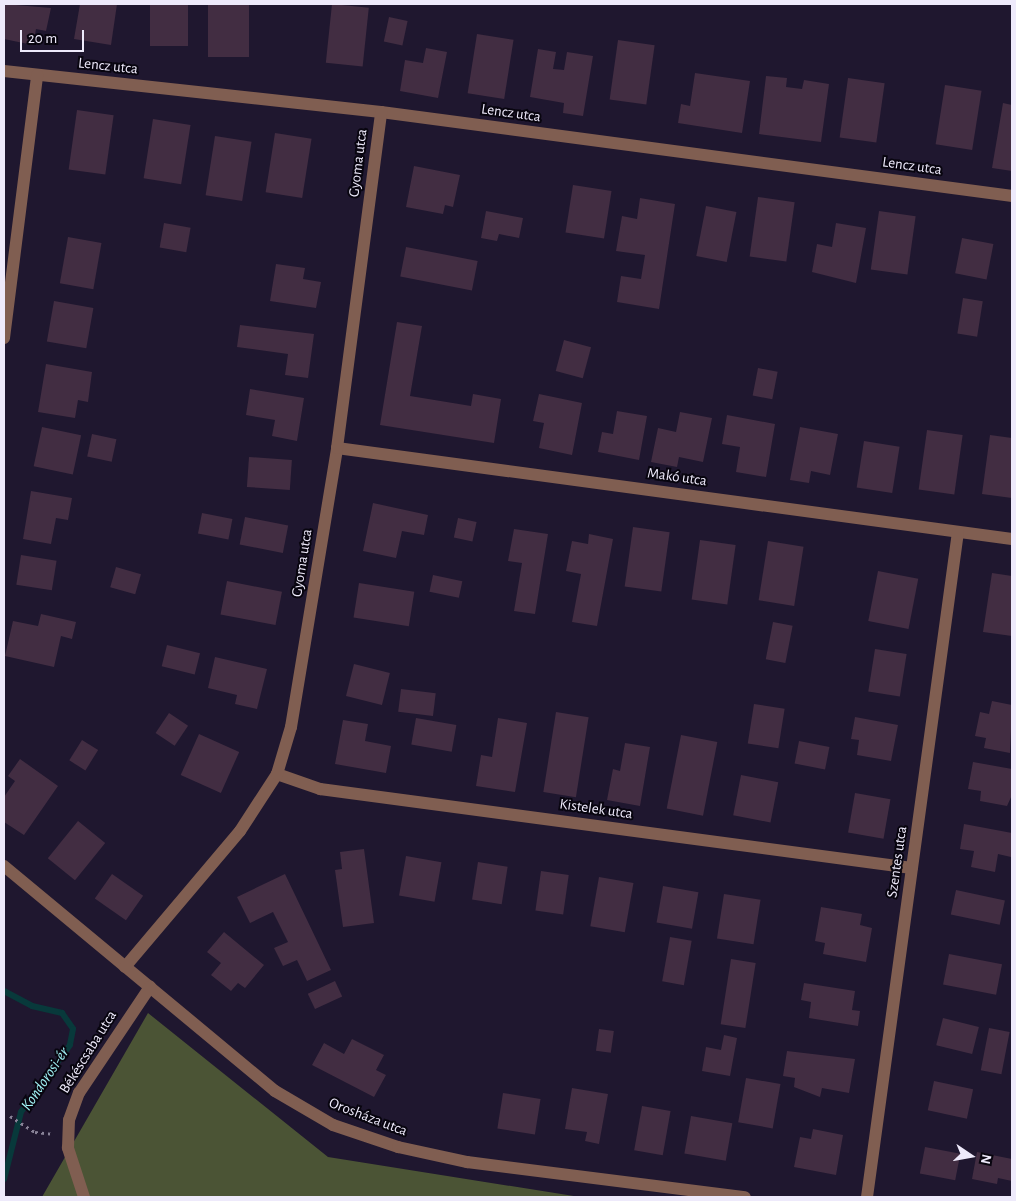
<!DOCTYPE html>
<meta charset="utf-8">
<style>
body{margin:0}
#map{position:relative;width:1016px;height:1201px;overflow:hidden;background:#1f172f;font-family:"Alegreya Sans",sans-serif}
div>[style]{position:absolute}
.forest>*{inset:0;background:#4b5435}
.stream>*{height:6px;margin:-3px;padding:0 3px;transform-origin:3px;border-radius:3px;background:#08393b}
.building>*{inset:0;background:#422d42;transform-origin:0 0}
.path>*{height:3px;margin-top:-1.5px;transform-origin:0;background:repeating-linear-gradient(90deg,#888297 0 2.5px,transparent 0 6.5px)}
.minor>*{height:12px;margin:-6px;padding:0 6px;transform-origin:6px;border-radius:6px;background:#805e51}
span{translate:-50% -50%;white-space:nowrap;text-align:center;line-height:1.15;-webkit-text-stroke:4px #08050f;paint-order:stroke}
.street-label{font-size:15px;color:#eeeafb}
.water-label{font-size:16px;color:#a0f1f4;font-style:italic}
.frame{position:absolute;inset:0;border:5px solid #eeeafb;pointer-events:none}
.north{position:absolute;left:946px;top:1131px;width:50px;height:50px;-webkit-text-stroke:4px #08050f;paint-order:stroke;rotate:102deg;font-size:14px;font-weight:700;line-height:20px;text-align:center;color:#eeeafb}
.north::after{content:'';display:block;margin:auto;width:18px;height:22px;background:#eeeafb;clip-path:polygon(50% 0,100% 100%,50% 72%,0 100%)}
.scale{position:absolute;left:20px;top:30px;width:64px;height:22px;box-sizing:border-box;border:2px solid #eeeafb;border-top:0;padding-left:6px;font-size:15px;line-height:18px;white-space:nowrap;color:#eeeafb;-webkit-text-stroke:4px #08050f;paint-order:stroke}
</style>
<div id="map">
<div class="forest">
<i style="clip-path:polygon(148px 1013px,328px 1157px,580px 1197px,42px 1197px)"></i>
</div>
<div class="stream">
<i style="left:4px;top:991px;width:32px;rotate:28deg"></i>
<i style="left:32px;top:1006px;width:31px;rotate:13deg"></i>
<i style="left:62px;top:1013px;width:19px;rotate:55deg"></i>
<i style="left:73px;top:1029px;width:16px;rotate:101deg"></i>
<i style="left:70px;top:1045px;width:83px;rotate:126.2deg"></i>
<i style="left:21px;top:1112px;width:69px;rotate:104.2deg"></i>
</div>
<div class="building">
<i style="clip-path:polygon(4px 4px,51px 8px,46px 31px,36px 29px,33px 45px,4px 39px)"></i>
<i style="clip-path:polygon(80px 4px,117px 4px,111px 45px,74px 39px)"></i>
<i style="left:150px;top:4px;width:38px;height:42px"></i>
<i style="left:208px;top:4px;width:41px;height:53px"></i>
<i style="left:332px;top:4px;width:37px;height:59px;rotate:6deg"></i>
<i style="left:389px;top:17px;width:19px;height:25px;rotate:12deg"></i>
<i style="left:477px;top:34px;width:37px;height:60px;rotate:9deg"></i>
<i style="left:618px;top:40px;width:37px;height:60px;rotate:8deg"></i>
<i style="clip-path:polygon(426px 48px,447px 52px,438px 98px,400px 91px,405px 60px,423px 63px)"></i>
<i style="clip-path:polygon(538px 49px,556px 52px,553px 69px,564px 70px,567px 52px,593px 56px,583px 116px,563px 113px,564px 103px,530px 97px)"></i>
<i style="clip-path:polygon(695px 73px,750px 81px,742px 133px,678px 123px,681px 104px,690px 106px)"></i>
<i style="clip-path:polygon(766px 76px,787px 78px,786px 87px,802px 89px,804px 80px,829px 84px,821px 142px,759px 134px)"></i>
<i style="left:848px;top:78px;width:37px;height:60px;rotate:8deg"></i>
<i style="left:945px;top:85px;width:37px;height:60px;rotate:9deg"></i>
<i style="clip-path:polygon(1003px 103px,1012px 105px,1012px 171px,992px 168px)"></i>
<i style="left:77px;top:110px;width:37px;height:60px;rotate:8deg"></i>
<i style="left:153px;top:119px;width:38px;height:60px;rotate:9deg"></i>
<i style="left:275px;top:133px;width:37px;height:60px;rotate:9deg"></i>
<i style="left:215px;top:136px;width:37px;height:60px;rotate:9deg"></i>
<i style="clip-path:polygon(414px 166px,460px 175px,453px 207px,445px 205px,443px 214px,406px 207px)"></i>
<i style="left:573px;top:185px;width:39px;height:48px;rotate:9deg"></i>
<i style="left:758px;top:197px;width:37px;height:60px;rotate:8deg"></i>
<i style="clip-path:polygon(640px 198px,675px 204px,659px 309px,617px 302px,621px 276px,641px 279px,645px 255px,616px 251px,622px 216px,637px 219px)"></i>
<i style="left:706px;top:206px;width:31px;height:51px;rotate:11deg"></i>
<i style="clip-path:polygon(486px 211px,523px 218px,519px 238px,499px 234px,497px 241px,481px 238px)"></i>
<i style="left:879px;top:211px;width:37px;height:59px;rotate:8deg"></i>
<i style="left:164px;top:223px;width:27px;height:25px;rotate:10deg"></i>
<i style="clip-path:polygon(836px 223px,866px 228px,856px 283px,812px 272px,817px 244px,832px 247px)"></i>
<i style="left:68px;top:237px;width:34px;height:47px;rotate:10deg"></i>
<i style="left:962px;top:238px;width:32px;height:36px;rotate:11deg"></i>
<i style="left:406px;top:247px;width:73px;height:30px;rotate:11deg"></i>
<i style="clip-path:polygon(276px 264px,305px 268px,303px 279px,321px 282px,316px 308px,270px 301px)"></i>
<i style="left:963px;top:298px;width:20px;height:36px;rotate:9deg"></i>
<i style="left:54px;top:301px;width:40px;height:41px;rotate:10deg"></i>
<i style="clip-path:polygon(397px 322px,422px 326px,410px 396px,471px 406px,473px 394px,501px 399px,494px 443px,380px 425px)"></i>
<i style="clip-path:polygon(240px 325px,314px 334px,308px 378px,285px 375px,288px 354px,237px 347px)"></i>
<i style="left:564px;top:340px;width:28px;height:32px;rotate:15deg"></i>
<i style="clip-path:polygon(46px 364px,92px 372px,88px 402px,78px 400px,75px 418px,38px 412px)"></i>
<i style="left:758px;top:368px;width:20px;height:28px;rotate:11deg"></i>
<i style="clip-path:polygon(250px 389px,304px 398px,297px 441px,272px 436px,275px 420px,246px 415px)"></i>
<i style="clip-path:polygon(539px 394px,582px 403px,572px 455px,539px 448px,544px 423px,533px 421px)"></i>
<i style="clip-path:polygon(617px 411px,647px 416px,639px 460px,598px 452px,602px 432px,613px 434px)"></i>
<i style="clip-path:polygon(680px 412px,712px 418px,703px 462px,679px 457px,677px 467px,651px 462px,658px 428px,676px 432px)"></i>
<i style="clip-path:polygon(727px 415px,775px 424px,766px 477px,736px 472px,740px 447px,722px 444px)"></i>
<i style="left:42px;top:427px;width:40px;height:40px;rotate:12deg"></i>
<i style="clip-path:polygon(800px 427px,838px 434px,830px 475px,811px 471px,809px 483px,790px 480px)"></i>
<i style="left:927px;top:430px;width:36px;height:60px;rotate:8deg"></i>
<i style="left:92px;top:434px;width:25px;height:23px;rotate:12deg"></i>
<i style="clip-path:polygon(990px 435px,1012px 438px,1012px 498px,982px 494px)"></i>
<i style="left:864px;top:441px;width:36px;height:47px;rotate:9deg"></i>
<i style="left:249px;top:457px;width:43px;height:30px;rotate:4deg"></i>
<i style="clip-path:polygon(31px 491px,72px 498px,68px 520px,56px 518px,51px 544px,23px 539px)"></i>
<i style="clip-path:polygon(373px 503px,428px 515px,424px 535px,402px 531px,396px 558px,363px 551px)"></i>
<i style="left:202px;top:513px;width:31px;height:21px;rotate:11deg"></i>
<i style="left:245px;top:517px;width:44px;height:28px;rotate:11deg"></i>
<i style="left:458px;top:518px;width:19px;height:20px;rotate:12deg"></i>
<i style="left:633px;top:527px;width:37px;height:60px;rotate:8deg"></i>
<i style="clip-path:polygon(514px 529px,548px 534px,535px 614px,514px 611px,522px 563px,508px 561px)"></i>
<i style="clip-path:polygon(589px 534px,613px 539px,597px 626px,572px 622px,581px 574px,566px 571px,572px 541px,588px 544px)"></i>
<i style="left:700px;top:540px;width:36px;height:60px;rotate:8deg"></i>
<i style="left:768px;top:541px;width:36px;height:60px;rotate:9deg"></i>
<i style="left:21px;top:555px;width:36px;height:30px;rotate:9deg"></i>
<i style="left:116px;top:567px;width:26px;height:21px;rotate:16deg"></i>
<i style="left:878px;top:571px;width:41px;height:51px;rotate:11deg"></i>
<i style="clip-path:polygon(992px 573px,1012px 576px,1012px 636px,983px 632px)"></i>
<i style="left:433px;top:575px;width:30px;height:17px;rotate:12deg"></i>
<i style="left:227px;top:581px;width:56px;height:34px;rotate:11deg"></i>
<i style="left:359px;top:583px;width:56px;height:35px;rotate:9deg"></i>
<i style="clip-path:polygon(41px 614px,76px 622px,72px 639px,61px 636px,54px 667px,5px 656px,13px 621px,38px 626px)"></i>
<i style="left:773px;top:622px;width:20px;height:38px;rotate:11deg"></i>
<i style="left:167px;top:645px;width:34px;height:22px;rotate:14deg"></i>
<i style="left:875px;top:649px;width:32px;height:43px;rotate:9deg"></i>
<i style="clip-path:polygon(215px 657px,267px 669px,257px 709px,235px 704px,237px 695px,208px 688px)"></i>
<i style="left:354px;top:664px;width:37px;height:33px;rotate:14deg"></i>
<i style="left:401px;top:689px;width:35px;height:23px;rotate:7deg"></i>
<i style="clip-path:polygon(992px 701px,1012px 705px,1010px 753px,984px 748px,986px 738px,975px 736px,980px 712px,989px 714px)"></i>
<i style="left:754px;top:704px;width:31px;height:40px;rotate:9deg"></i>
<i style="left:556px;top:712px;width:33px;height:81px;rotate:9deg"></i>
<i style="left:169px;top:713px;width:23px;height:24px;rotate:34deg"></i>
<i style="clip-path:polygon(855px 717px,898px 725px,891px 761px,857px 755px,859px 740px,851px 739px)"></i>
<i style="left:416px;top:718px;width:41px;height:27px;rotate:10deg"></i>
<i style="clip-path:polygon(498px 718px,527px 723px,515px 792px,476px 786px,481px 755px,492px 757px)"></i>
<i style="clip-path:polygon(343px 720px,368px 724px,365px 741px,391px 746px,386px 773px,335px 764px)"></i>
<i style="left:199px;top:734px;width:44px;height:45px;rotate:24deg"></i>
<i style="left:681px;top:735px;width:37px;height:75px;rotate:11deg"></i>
<i style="left:82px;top:740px;width:19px;height:24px;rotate:32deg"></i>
<i style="left:799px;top:741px;width:31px;height:23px;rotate:11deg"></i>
<i style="clip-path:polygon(625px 743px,650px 747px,640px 806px,607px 800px,613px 769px,620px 771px)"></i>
<i style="clip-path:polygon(20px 759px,58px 786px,24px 835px,4px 822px,4px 797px,15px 781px,8px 776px)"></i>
<i style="clip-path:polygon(973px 762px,1012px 769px,1012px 795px,1007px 806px,980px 801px,981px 791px,968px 789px)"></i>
<i style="left:741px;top:775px;width:38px;height:41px;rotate:11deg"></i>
<i style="left:855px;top:793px;width:36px;height:40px;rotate:10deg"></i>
<i style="left:78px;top:821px;width:35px;height:48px;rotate:39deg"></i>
<i style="clip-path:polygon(964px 824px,1012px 833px,1011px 857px,998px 854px,995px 872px,971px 867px,974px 851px,960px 849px)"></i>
<i style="clip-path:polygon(364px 849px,374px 923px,343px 927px,335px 870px,342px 869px,340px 852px)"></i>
<i style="left:406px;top:856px;width:36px;height:40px;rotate:10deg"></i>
<i style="left:478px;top:862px;width:30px;height:38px;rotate:9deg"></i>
<i style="left:541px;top:871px;width:28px;height:40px;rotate:8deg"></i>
<i style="left:112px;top:874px;width:38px;height:30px;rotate:35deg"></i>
<i style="clip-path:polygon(285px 874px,331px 970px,307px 981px,297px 960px,283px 966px,274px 948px,288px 942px,273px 912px,250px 923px,237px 897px)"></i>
<i style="left:599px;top:877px;width:35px;height:50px;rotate:10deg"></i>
<i style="left:663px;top:886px;width:36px;height:37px;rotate:10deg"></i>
<i style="left:956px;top:890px;width:50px;height:25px;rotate:12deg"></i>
<i style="left:724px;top:894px;width:37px;height:45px;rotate:9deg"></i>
<i style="clip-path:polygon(821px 907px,862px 914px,860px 925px,872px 928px,866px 962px,823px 954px,825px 943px,815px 941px)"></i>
<i style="clip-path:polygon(224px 932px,264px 965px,245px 988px,238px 983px,231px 991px,211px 975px,221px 963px,207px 952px)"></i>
<i style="left:670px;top:937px;width:22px;height:45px;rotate:10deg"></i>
<i style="left:949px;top:954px;width:54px;height:31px;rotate:11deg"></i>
<i style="left:731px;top:959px;width:25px;height:66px;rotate:9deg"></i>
<i style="left:335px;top:981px;width:17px;height:30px;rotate:65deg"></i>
<i style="clip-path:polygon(804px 983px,855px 991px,852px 1010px,860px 1011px,858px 1026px,809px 1018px,811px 1002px,801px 1000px)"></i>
<i style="left:943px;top:1018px;width:37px;height:28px;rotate:14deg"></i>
<i style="left:989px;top:1028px;width:21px;height:43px;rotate:11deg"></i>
<i style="left:599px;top:1029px;width:15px;height:22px;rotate:8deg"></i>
<i style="clip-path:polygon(724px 1035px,737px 1038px,730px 1076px,702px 1071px,706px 1047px,721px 1050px)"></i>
<i style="clip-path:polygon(352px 1039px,384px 1055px,376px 1070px,386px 1075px,374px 1097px,312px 1065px,324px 1043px,344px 1054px)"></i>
<i style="clip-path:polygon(787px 1051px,855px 1059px,849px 1093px,822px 1088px,820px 1097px,794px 1087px,795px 1078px,783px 1076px)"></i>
<i style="left:746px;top:1078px;width:35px;height:45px;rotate:10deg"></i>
<i style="left:934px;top:1081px;width:40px;height:30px;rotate:12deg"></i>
<i style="clip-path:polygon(572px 1088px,608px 1094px,599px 1144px,585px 1141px,587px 1132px,565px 1129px)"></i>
<i style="left:503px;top:1093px;width:38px;height:36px;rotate:9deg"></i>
<i style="left:642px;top:1106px;width:29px;height:45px;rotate:10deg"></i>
<i style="left:691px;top:1116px;width:42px;height:38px;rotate:10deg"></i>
<i style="clip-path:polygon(813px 1129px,843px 1135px,836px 1175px,794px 1167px,800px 1137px,811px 1139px)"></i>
<i style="left:925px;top:1147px;width:36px;height:27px;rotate:11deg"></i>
<i style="clip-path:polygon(977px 1152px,1012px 1159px,1012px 1181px,998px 1178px,997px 1184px,972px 1179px)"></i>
</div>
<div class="path">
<i style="left:10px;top:1116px;width:30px;rotate:33deg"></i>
<i style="left:35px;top:1132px;width:18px;rotate:6deg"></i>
</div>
<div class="minor">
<i style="left:4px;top:71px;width:379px;rotate:6.2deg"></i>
<i style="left:381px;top:112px;width:637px;rotate:7.58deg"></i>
<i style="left:4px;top:338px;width:265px;rotate:-82.8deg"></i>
<i style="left:337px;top:448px;width:681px;rotate:7.68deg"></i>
<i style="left:277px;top:774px;width:46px;rotate:19.2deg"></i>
<i style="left:320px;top:789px;width:597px;rotate:7.6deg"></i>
<i style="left:4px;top:866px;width:352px;rotate:39.7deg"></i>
<i style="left:275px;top:1091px;width:67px;rotate:30.4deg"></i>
<i style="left:333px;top:1125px;width:69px;rotate:18.7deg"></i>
<i style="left:398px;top:1147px;width:71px;rotate:12.3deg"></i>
<i style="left:467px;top:1162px;width:280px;rotate:7.2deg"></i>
<i style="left:125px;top:967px;width:178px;rotate:-49.8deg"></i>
<i style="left:240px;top:831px;width:68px;rotate:-57deg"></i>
<i style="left:277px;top:774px;width:49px;rotate:-73.4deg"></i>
<i style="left:291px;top:727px;width:283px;rotate:-80.6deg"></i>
<i style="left:337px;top:448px;width:339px;rotate:-82.5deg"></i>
<i style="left:84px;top:1197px;width:52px;rotate:-108.1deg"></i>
<i style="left:68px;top:1148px;width:28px;rotate:-88deg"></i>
<i style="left:69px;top:1120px;width:29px;rotate:-70deg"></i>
<i style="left:79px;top:1093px;width:128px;rotate:-56.2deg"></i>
<i style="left:867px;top:1197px;width:671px;rotate:-82.21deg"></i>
</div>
<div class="street-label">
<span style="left:108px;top:66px;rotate:6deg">Lencz utca</span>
<span style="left:511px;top:113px;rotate:8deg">Lencz utca</span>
<span style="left:358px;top:163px;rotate:-83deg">Gyoma utca</span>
<span style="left:912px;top:166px;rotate:8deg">Lencz utca</span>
<span style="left:677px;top:477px;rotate:8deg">Makó utca</span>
<span style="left:302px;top:563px;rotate:-81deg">Gyoma utca</span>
<span style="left:596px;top:809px;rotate:8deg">Kistelek utca</span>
<span style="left:897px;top:862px;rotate:-82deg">Szentes utca</span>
<span style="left:88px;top:1052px;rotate:-58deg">Békéscsaba utca</span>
<span style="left:368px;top:1117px;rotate:21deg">Orosháza utca</span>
</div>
<div class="water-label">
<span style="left:45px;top:1079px;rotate:-56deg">Kondorosi-ér</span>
</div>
<div class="frame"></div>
<div class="north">N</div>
<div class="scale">20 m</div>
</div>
